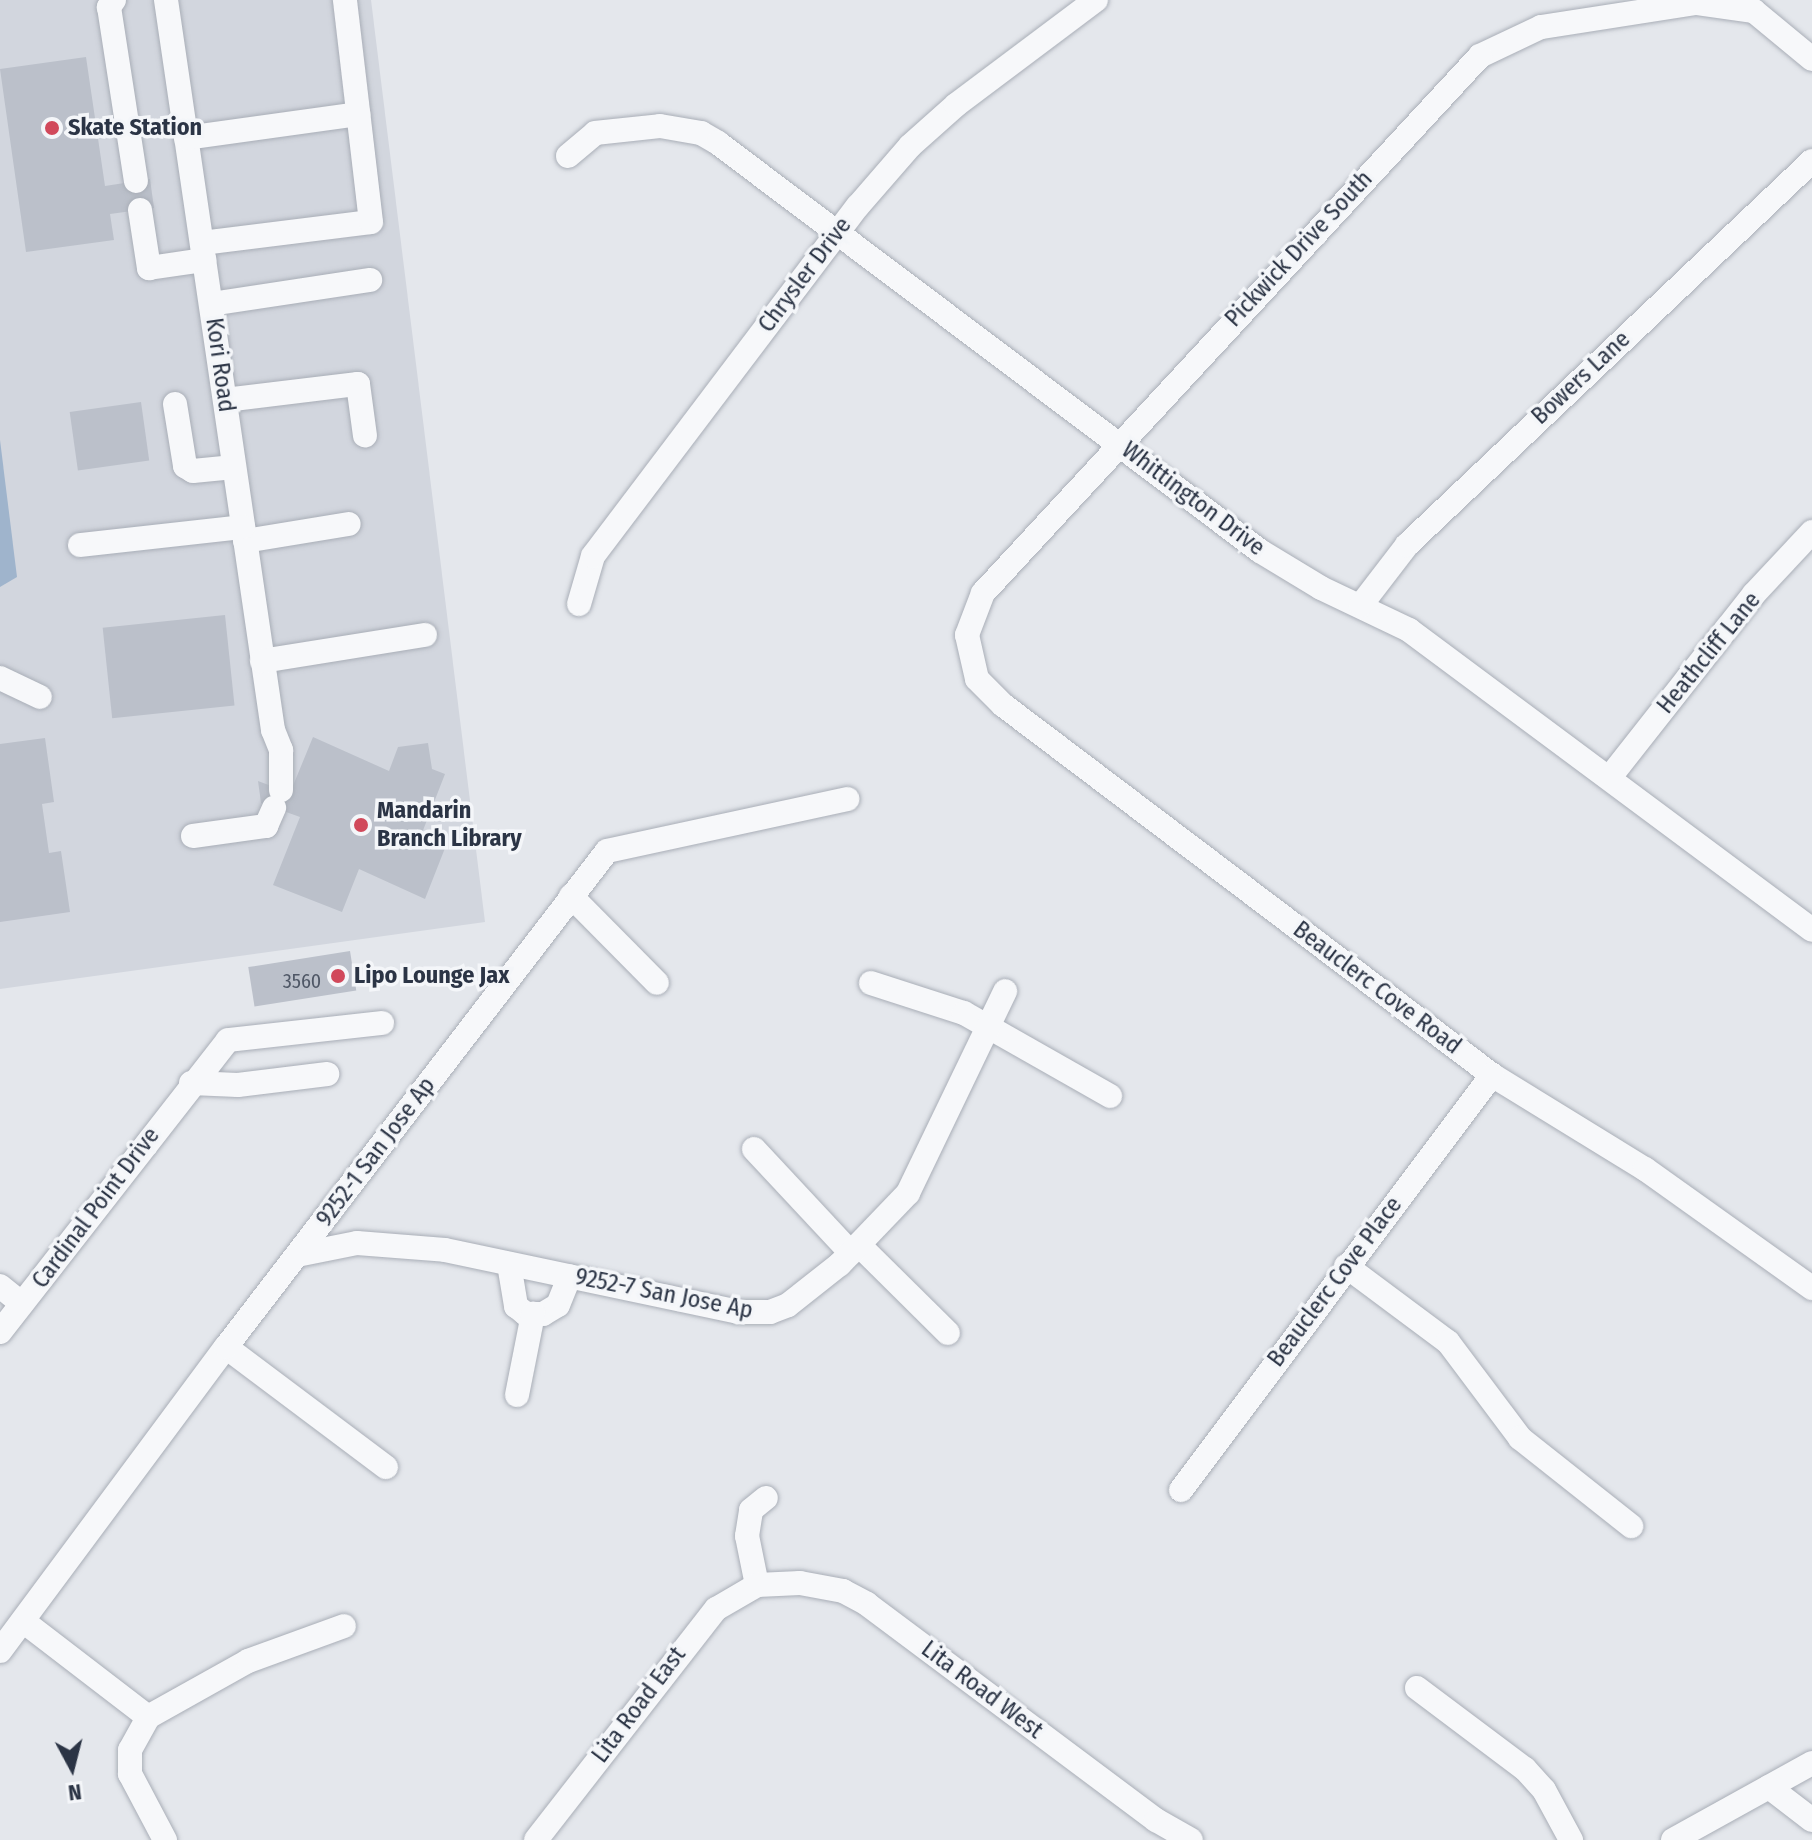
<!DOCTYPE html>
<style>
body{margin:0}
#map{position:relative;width:1812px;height:1840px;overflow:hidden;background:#e4e7ec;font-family:"Fira Sans Condensed",sans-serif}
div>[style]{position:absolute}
.built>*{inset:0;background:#d2d6de}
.water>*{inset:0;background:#9fb4cc}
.building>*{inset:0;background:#bbc0ca;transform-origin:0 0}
.roads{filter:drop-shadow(0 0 2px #a9aeb7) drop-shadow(0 0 2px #a9aeb7)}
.minor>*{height:24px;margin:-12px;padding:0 12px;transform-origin:12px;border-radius:12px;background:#f7f8fa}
.dots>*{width:22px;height:22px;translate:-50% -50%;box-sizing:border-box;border:4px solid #f4f6f9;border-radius:50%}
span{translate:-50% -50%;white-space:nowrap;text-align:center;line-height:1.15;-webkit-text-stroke:7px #f4f6f9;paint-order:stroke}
.number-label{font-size:20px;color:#4f5766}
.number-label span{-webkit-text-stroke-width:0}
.poi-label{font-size:24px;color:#2b3445;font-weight:700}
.left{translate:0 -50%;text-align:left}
.street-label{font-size:24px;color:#2b3445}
.north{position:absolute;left:32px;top:1728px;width:80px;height:80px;-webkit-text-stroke:6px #f4f6f9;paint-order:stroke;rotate:173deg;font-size:22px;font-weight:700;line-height:32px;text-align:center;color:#2b3445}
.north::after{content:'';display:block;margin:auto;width:28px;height:36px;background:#2b3445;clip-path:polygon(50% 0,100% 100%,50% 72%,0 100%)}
</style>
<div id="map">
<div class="built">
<i style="clip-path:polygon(0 0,371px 0,485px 922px,0 989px)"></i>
</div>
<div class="water">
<i style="clip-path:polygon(0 440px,17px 577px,0 587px)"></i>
</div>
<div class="building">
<i style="clip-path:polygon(86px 57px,105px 186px,150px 179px,154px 208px,110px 214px,114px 240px,26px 252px,0 69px)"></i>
<i style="left:141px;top:402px;width:59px;height:72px;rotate:82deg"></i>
<i style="left:225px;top:615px;width:91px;height:123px;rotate:84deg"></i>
<i style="clip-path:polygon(313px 737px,389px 771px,398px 747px,428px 743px,432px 769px,445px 774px,422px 833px,447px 843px,425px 899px,359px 869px,342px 912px,273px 885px,300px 817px,261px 803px,258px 781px,290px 793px)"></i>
<i style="clip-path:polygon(45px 738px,54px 802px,42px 804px,49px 853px,61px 851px,70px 912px,0 922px,0 744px)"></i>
<i style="left:350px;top:951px;width:40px;height:103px;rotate:81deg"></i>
</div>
<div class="roads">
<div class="minor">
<i style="left:114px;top:0;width:9px;rotate:126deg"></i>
<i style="left:109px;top:7px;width:176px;rotate:81.2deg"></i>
<i style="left:166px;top:0;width:738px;rotate:81.66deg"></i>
<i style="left:273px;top:730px;width:22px;rotate:68deg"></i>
<i style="left:281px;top:750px;width:40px;rotate:90deg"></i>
<i style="left:1812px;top:59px;width:75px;rotate:-140.4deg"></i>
<i style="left:1754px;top:11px;width:59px;rotate:-172.1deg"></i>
<i style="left:1696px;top:3px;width:157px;rotate:171.2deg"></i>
<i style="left:1541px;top:27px;width:68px;rotate:154.6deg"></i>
<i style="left:1480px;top:56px;width:732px;rotate:132.78deg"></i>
<i style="left:983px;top:593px;width:45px;rotate:110.9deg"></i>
<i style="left:967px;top:635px;width:45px;rotate:77.2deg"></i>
<i style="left:977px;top:679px;width:37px;rotate:45deg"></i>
<i style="left:1003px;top:705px;width:613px;rotate:37.11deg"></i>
<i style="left:1492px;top:1075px;width:180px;rotate:31.6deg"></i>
<i style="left:1645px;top:1169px;width:205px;rotate:35.5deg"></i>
<i style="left:186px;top:138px;width:174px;rotate:-7.9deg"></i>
<i style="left:568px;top:156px;width:35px;rotate:-40deg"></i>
<i style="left:595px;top:133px;width:65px;rotate:-6.1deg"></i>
<i style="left:660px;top:126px;width:42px;rotate:9.7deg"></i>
<i style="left:701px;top:133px;width:20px;rotate:30deg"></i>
<i style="left:718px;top:143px;width:678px;rotate:36.97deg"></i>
<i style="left:1260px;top:551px;width:71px;rotate:31.2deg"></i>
<i style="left:1321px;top:588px;width:98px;rotate:25.5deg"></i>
<i style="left:1409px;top:630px;width:502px;rotate:36.66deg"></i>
<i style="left:140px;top:210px;width:59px;rotate:81.2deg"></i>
<i style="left:149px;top:268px;width:56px;rotate:-8.3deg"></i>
<i style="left:202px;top:243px;width:170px;rotate:-7.1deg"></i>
<i style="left:371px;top:222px;width:224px;rotate:-96.7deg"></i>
<i style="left:211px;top:304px;width:161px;rotate:-8.6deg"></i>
<i style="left:225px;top:400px;width:134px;rotate:-6.9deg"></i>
<i style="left:358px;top:384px;width:52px;rotate:82.3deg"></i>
<i style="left:175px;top:404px;width:63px;rotate:80.8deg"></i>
<i style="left:185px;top:466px;width:9px;rotate:32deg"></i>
<i style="left:193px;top:471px;width:41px;rotate:-5.6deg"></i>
<i style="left:245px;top:541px;width:105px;rotate:-9.3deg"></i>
<i style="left:80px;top:545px;width:164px;rotate:-6.3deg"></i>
<i style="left:579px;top:604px;width:50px;rotate:-73.7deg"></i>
<i style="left:593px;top:556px;width:439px;rotate:-52.9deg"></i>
<i style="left:858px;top:206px;width:79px;rotate:-49.1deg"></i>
<i style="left:910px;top:146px;width:62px;rotate:-41.7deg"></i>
<i style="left:956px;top:105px;width:175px;rotate:-36.9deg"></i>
<i style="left:1361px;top:605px;width:76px;rotate:-52.5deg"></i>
<i style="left:1407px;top:545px;width:558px;rotate:-43.48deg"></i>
<i style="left:262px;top:661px;width:165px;rotate:-9.1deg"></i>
<i style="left:0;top:678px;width:44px;rotate:25.4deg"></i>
<i style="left:1610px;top:777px;width:233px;rotate:-51.8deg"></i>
<i style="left:1754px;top:594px;width:85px;rotate:-46.9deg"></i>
<i style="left:193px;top:836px;width:74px;rotate:-7.8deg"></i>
<i style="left:266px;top:826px;width:20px;rotate:-66deg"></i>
<i style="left:571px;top:896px;width:122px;rotate:45.3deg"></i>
<i style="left:871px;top:983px;width:98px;rotate:17.9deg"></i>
<i style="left:964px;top:1013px;width:168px;rotate:29.6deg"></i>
<i style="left:191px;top:1083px;width:47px;rotate:2.4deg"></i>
<i style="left:238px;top:1085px;width:90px;rotate:-7deg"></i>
<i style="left:754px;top:1149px;width:142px;rotate:47deg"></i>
<i style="left:859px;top:1245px;width:125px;rotate:44.7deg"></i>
<i style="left:297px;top:1255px;width:61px;rotate:-11.3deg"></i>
<i style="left:357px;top:1243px;width:88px;rotate:4.5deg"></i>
<i style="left:445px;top:1250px;width:299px;rotate:11.9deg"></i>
<i style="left:738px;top:1312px;width:32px"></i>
<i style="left:770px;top:1312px;width:19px;rotate:-21deg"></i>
<i style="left:788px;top:1305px;width:66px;rotate:-38.3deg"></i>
<i style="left:840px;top:1264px;width:98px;rotate:-46.2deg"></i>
<i style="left:908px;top:1193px;width:224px;rotate:-64.3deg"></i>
<i style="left:509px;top:1264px;width:43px;rotate:80.5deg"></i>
<i style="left:516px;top:1306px;width:13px;rotate:39deg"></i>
<i style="left:526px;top:1314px;width:17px"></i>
<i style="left:543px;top:1314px;width:17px;rotate:-31deg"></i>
<i style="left:558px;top:1305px;width:31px;rotate:-68deg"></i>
<i style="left:1346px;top:1266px;width:127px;rotate:36.7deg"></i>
<i style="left:1448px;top:1342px;width:120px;rotate:53.1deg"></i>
<i style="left:1520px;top:1438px;width:142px;rotate:38.4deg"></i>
<i style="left:0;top:1286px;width:28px;rotate:39deg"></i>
<i style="left:0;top:1332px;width:370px;rotate:-52deg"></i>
<i style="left:228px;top:1040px;width:155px;rotate:-6.3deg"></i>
<i style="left:226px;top:1347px;width:200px;rotate:36.9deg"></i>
<i style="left:517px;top:1395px;width:83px;rotate:-78.8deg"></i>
<i style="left:1181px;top:1490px;width:519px;rotate:-53.15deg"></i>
<i style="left:757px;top:1585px;width:50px;rotate:-101.5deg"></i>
<i style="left:747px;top:1536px;width:26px;rotate:-81deg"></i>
<i style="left:751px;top:1510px;width:19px;rotate:-39deg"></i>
<i style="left:23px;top:1621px;width:158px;rotate:37.5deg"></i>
<i style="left:0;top:1651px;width:379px;rotate:-53.4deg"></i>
<i style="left:226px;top:1347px;width:625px;rotate:-52.47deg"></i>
<i style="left:607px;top:851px;width:246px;rotate:-12.2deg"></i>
<i style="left:1417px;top:1688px;width:135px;rotate:36.9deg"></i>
<i style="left:1525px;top:1769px;width:28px;rotate:48deg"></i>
<i style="left:1544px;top:1790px;width:57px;rotate:61.6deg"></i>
<i style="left:1769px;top:1787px;width:54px;rotate:37.5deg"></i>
<i style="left:165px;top:1840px;width:75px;rotate:-117.9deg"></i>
<i style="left:130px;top:1774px;width:24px;rotate:-90deg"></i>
<i style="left:130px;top:1750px;width:38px;rotate:-61deg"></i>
<i style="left:148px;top:1717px;width:115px;rotate:-29.2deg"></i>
<i style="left:248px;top:1661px;width:102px;rotate:-20deg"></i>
<i style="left:536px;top:1840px;width:293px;rotate:-52.1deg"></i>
<i style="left:716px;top:1609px;width:48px;rotate:-30.3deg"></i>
<i style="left:757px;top:1585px;width:43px;rotate:-2.7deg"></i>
<i style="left:800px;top:1583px;width:44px;rotate:10.5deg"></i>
<i style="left:843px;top:1591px;width:27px;rotate:28deg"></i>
<i style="left:867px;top:1604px;width:361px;rotate:36.8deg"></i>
<i style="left:1156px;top:1820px;width:40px;rotate:29.7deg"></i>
<i style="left:1673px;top:1840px;width:159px;rotate:-29deg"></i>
</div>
</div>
<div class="dots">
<i style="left:52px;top:128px;background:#d1495b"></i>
<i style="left:361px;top:825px;background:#d1495b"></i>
<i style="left:338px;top:976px;background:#d1495b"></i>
</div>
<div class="number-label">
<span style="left:302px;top:981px">3560</span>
</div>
<div class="poi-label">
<span class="left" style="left:68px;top:128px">Skate Station</span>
<span class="left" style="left:377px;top:825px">Mandarin<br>Branch Library</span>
<span class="left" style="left:354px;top:976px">Lipo Lounge Jax</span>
</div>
<div class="street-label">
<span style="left:1299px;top:249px;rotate:-47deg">Pickwick Drive South</span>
<span style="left:805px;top:275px;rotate:-53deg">Chrysler Drive</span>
<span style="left:220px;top:365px;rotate:82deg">Kori Road</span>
<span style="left:1581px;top:378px;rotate:-43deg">Bowers Lane</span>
<span style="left:1193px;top:499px;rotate:37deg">Whittington Drive</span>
<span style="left:1709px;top:653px;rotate:-51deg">Heathcliff Lane</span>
<span style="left:1377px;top:988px;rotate:37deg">Beauclerc Cove Road</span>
<span style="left:376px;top:1152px;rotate:-53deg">9252-1 San Jose Ap</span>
<span style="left:96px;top:1208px;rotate:-53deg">Cardinal Point Drive</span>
<span style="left:1335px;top:1282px;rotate:-53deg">Beauclerc Cove Place</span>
<span style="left:664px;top:1294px;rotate:11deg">9252-7 San Jose Ap</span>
<span style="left:982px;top:1690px;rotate:37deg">Lita Road West</span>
<span style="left:639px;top:1705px;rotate:-53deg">Lita Road East</span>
</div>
<div class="north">N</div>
</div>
